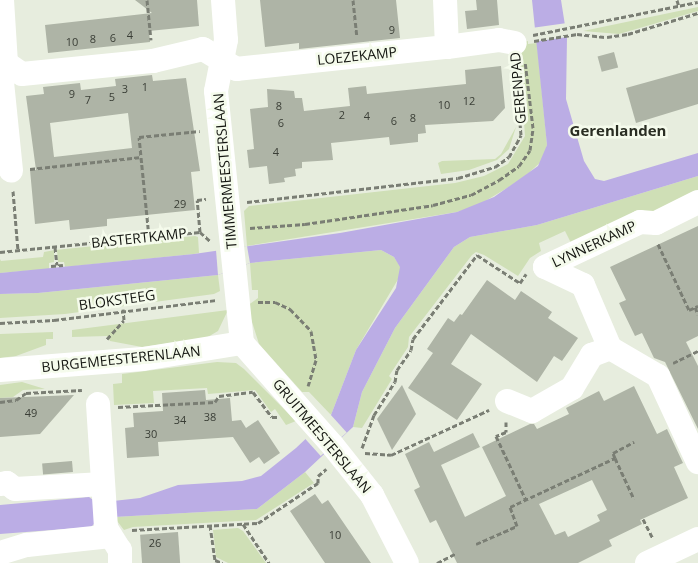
<!DOCTYPE html>
<style>
body{margin:0}
#map{position:relative;width:698px;height:563px;overflow:hidden;background:#e7edde;font-family:"Open Sans",sans-serif}
div>[style]{position:absolute}
.green>*{inset:0;background:#cfdfb6}
.water>*{inset:0;background:#bbade5}
.pier>*{inset:0;background:#e7edde;transform-origin:0 0}
.building>*{inset:0;background:#aeb4a6;transform-origin:0 0}
.path>*{height:3px;margin-top:-1.5px;transform-origin:0;background:repeating-linear-gradient(90deg,#7a7e74 0 5px,transparent 0 7.5px)}
.minor>*{height:24px;margin:-12px;padding:0 12px;transform-origin:12px;border-radius:12px;background:#fff}
span{translate:-50% -50%;white-space:nowrap;text-align:center;line-height:1.15;-webkit-text-stroke:5px #f5fbec;paint-order:stroke}
.number-label{font-size:11px;color:#3a3e36}
.number-label span{-webkit-text-stroke-width:0}
.street-label{font-size:14px;color:#141611}
.neighbourhood-label{font-size:15px;color:#2a2e23;font-weight:700}
</style>
<div id="map">
<div class="green">
<i style="clip-path:polygon(698px 7px,698px 11px,619px 34px,583px 31px)"></i>
<i style="clip-path:polygon(528px 41px,528px 44px,537px 43px,547px 145px,543px 160px,522px 179px,477px 206px,457px 212px,247px 246px,244px 211px,249px 206px,455px 183px,484px 176px,508px 164px,525px 136px,519px 56px,522px 43px)"></i>
<i style="clip-path:polygon(516px 127px,509px 149px,497px 160px,469px 170px,441px 174px,438px 163px,442px 161px,495px 159px,501px 154px)"></i>
<i style="clip-path:polygon(698px 176px,698px 196px,573px 247px,565px 231px,539px 243px,541px 251px,530px 258px,518px 276px,484px 255px,476px 252px,472px 255px,409px 337px,408px 347px,389px 376px,392px 379px,362px 428px,353px 427px,362px 392px,395px 328px,454px 247px,470px 237px,537px 225px)"></i>
<i style="clip-path:polygon(195px 236px,198px 237px,199px 253px,194px 254px,65px 267px,64px 262px,58px 262px,57px 251px,54px 251px,54px 262px,49px 263px,49px 269px,0 273px,0 259px,1px 261px,43px 257px,44px 252px,55px 250px)"></i>
<i style="clip-path:polygon(381px 250px,394px 257px,400px 266px,400px 276px,356px 350px,331px 415px,309px 392px,302px 392px,259px 344px,247px 306px,258px 298px,258px 290px,252px 290px,250px 263px)"></i>
<i style="clip-path:polygon(218px 275px,220px 291px,214px 294px,65px 314px,0 318px,0 294px,38px 293px)"></i>
<i style="clip-path:polygon(228px 310px,218px 331px,206px 338px,142px 347px,110px 341px,107px 336px,72px 337px,72px 330px)"></i>
<i style="clip-path:polygon(53px 332px,53px 339px,46px 339px,46px 345px,16px 356px,0 358px,0 334px)"></i>
<i style="clip-path:polygon(217px 362px,236px 363px,244px 369px,296px 421px,286px 425px,275px 409px,271px 412px,255px 390px,208px 394px,207px 388px,153px 391px,154px 403px,114px 405px,113px 384px,122px 383px,122px 374px)"></i>
<i style="clip-path:polygon(22px 382px,45px 389px,23px 390px,13px 397px,0 398px,0 385px)"></i>
<i style="clip-path:polygon(305px 472px,314px 483px,256px 520px,133px 527px,124px 530px,114px 517px,257px 509px)"></i>
<i style="clip-path:polygon(238px 528px,243px 531px,266px 563px,228px 563px,216px 557px,213px 530px)"></i>
</div>
<div class="water">
<i style="clip-path:polygon(532px 0,561px 0,567px 38px,566px 99px,584px 161px,595px 179px,604px 181px,698px 153px,698px 176px,537px 225px,470px 237px,454px 247px,395px 328px,362px 392px,353px 427px,305px 472px,257px 509px,114px 517px,113px 501px,140px 498px,178px 485px,242px 481px,261px 476px,296px 448px,331px 415px,356px 350px,396px 288px,400px 267px,394px 257px,381px 250px,250px 263px,218px 275px,38px 293px,0 294px,0 273px,194px 254px,340px 233px,457px 212px,494px 197px,538px 166px,547px 145px)"></i>
<i style="clip-path:polygon(89px 497px,96px 502px,97px 521px,91px 527px,0 534px,0 505px)"></i>
</div>
<div class="pier">
<i style="left:567px;top:23px;width:14px;height:34px;rotate:82deg"></i>
<i style="clip-path:polygon(247px 246px,250px 263px,218px 275px,216px 250px)"></i>
<i style="left:330px;top:414px;width:25px;height:35px;rotate:48deg"></i>
</div>
<div class="building">
<i style="clip-path:polygon(135px 0,197px 0,199px 26px,149px 31px,150px 42px,48px 53px,45px 25px,152px 13px)"></i>
<i style="clip-path:polygon(260px 0,396px 0,400px 38px,299px 49px,299px 43px,265px 47px)"></i>
<i style="clip-path:polygon(476px 0,497px 0,499px 25px,467px 29px,465px 11px,477px 10px)"></i>
<i style="left:614px;top:52px;width:16px;height:17px;rotate:75deg"></i>
<i style="clip-path:polygon(501px 66px,505px 108px,493px 121px,425px 125px,426px 133px,418px 134px,418px 142px,390px 145px,389px 137px,331px 143px,333px 160px,302px 162px,302px 168px,295px 169px,296px 176px,284px 178px,285px 182px,269px 184px,267px 166px,249px 168px,247px 150px,254px 149px,250px 109px,268px 107px,267px 89px,294px 91px,295px 98px,302px 98px,304px 111px,350px 106px,348px 88px,366px 86px,367px 94px,466px 84px,465px 70px)"></i>
<i style="clip-path:polygon(698px 68px,698px 104px,636px 123px,626px 88px)"></i>
<i style="clip-path:polygon(evenodd,152px 75px,153px 81px,186px 78px,200px 171px,191px 172px,195px 210px,107px 219px,107px 226px,70px 230px,69px 220px,35px 224px,30px 170px,36px 170px,26px 96px,44px 94px,43px 87px,80px 83px,81px 90px,116px 86px,115px 79px,152px 75px,128px 113px,132px 148px,54px 157px,50px 123px,128px 113px)"></i>
<i style="clip-path:polygon(698px 226px,698px 336px,686px 342px,698px 366px,698px 429px,665px 362px,654px 358px,642px 333px,635px 336px,619px 303px,626px 300px,610px 267px)"></i>
<i style="clip-path:polygon(487px 280px,515px 300px,521px 291px,552px 312px,548px 318px,578px 338px,562px 361px,554px 356px,537px 382px,471px 334px,451px 364px,482px 384px,457px 420px,408px 388px,433px 353px,427px 349px,448px 318px,454px 322px,460px 314px,462px 315px)"></i>
<i style="clip-path:polygon(402px 385px,416px 414px,392px 450px,377px 419px)"></i>
<i style="clip-path:polygon(evenodd,634px 386px,657px 434px,667px 429px,683px 463px,674px 467px,688px 498px,640px 520px,642px 524px,609px 540px,612px 546px,578px 563px,457px 563px,436px 520px,430px 523px,414px 490px,420px 487px,405px 454px,429px 442px,434px 452px,473px 433px,480px 447px,441px 465px,465px 517px,506px 496px,482px 447px,530px 424px,534px 424px,537px 429px,569px 414px,566px 408px,599px 391px,604px 401px,634px 386px,592px 480px,607px 510px,597px 515px,600px 521px,568px 537px,565px 531px,555px 535px,539px 504px,592px 480px)"></i>
<i style="clip-path:polygon(205px 390px,206px 400px,230px 398px,232px 421px,241px 420px,246px 428px,258px 420px,280px 453px,264px 464px,259px 457px,250px 463px,233px 437px,158px 442px,159px 456px,127px 458px,125px 428px,134px 427px,133px 413px,163px 411px,162px 393px)"></i>
<i style="clip-path:polygon(74px 395px,40px 434px,0 437px,0 398px)"></i>
<i style="left:72px;top:461px;width:11px;height:30px;rotate:85deg"></i>
<i style="clip-path:polygon(315px 494px,322px 504px,328px 500px,371px 563px,325px 563px,290px 511px)"></i>
<i style="left:178px;top:532px;width:31px;height:38px;rotate:86deg"></i>
</div>
<div class="path">
<i style="left:147px;top:0;width:40px;rotate:84.3deg"></i>
<i style="left:353px;top:0;width:36px;rotate:84deg"></i>
<i style="left:677px;top:0;width:7px;rotate:74deg"></i>
<i style="left:533px;top:35px;width:168px;rotate:-11.3deg"></i>
<i style="left:534px;top:41px;width:44px;rotate:-9.2deg"></i>
<i style="left:577px;top:34px;width:30px;rotate:6deg"></i>
<i style="left:607px;top:37px;width:21px;rotate:-8deg"></i>
<i style="left:628px;top:34px;width:73px;rotate:-16.7deg"></i>
<i style="left:30px;top:169px;width:112px;rotate:-6.2deg"></i>
<i style="left:13px;top:191px;width:59px;rotate:85.2deg"></i>
<i style="left:247px;top:202px;width:212px;rotate:-6.5deg"></i>
<i style="left:458px;top:178px;width:39px;rotate:-17deg"></i>
<i style="left:495px;top:167px;width:17px;rotate:-36deg"></i>
<i style="left:509px;top:157px;width:25px;rotate:-61deg"></i>
<i style="left:521px;top:135px;width:71px;rotate:-94.8deg"></i>
<i style="left:250px;top:228px;width:55px;rotate:-4.2deg"></i>
<i style="left:305px;top:224px;width:129px;rotate:-8.4deg"></i>
<i style="left:433px;top:205px;width:39px;rotate:-15deg"></i>
<i style="left:471px;top:195px;width:32px;rotate:-28deg"></i>
<i style="left:499px;top:180px;width:24px;rotate:-35deg"></i>
<i style="left:519px;top:166px;width:19px;rotate:-55deg"></i>
<i style="left:530px;top:150px;width:22px;rotate:-82deg"></i>
<i style="left:533px;top:128px;width:67px;rotate:-96.8deg"></i>
<i style="left:200px;top:232px;width:13px;rotate:42deg"></i>
<i style="left:149px;top:237px;width:100px;rotate:-95.7deg"></i>
<i style="left:139px;top:137px;width:61px;rotate:-5.6deg"></i>
<i style="left:658px;top:244px;width:73px;rotate:64.8deg"></i>
<i style="left:689px;top:310px;width:10px;rotate:-24deg"></i>
<i style="left:55px;top:247px;width:18px;rotate:84deg"></i>
<i style="left:0;top:252px;width:201px;rotate:-5.7deg"></i>
<i style="left:200px;top:232px;width:32px;rotate:-95deg"></i>
<i style="left:197px;top:200px;width:9px;rotate:-6deg"></i>
<i style="left:51px;top:266px;width:12px;rotate:-5deg"></i>
<i style="left:258px;top:302px;width:17px"></i>
<i style="left:275px;top:302px;width:17px;rotate:25deg"></i>
<i style="left:290px;top:309px;width:30px;rotate:46deg"></i>
<i style="left:311px;top:331px;width:29px;rotate:80deg"></i>
<i style="left:316px;top:360px;width:27px;rotate:107deg"></i>
<i style="left:695px;top:307px;width:8px;rotate:67deg"></i>
<i style="left:0;top:323px;width:54px;rotate:-3.2deg"></i>
<i style="left:54px;top:320px;width:163px;rotate:-7deg"></i>
<i style="left:107px;top:339px;width:25px;rotate:-48deg"></i>
<i style="left:124px;top:320px;width:11px;rotate:-95deg"></i>
<i style="left:673px;top:363px;width:28px;rotate:-26deg"></i>
<i style="left:0;top:402px;width:16px;rotate:-7deg"></i>
<i style="left:16px;top:400px;width:12px;rotate:-35deg"></i>
<i style="left:26px;top:393px;width:56px;rotate:-3.1deg"></i>
<i style="left:118px;top:407px;width:97px;rotate:-3deg"></i>
<i style="left:215px;top:402px;width:7px;rotate:-56deg"></i>
<i style="left:219px;top:396px;width:34px;rotate:-7deg"></i>
<i style="left:253px;top:392px;width:31px;rotate:53deg"></i>
<i style="left:272px;top:417px;width:5px"></i>
<i style="left:506px;top:422px;width:10px;rotate:90deg"></i>
<i style="left:506px;top:432px;width:11px;rotate:158deg"></i>
<i style="left:496px;top:436px;width:71px;rotate:64.9deg"></i>
<i style="left:362px;top:448px;width:35px;rotate:-70deg"></i>
<i style="left:374px;top:415px;width:39px;rotate:-58deg"></i>
<i style="left:395px;top:382px;width:12px;rotate:-81deg"></i>
<i style="left:397px;top:370px;width:24px;rotate:-55deg"></i>
<i style="left:411px;top:350px;width:11px;rotate:-80deg"></i>
<i style="left:413px;top:339px;width:106px;rotate:-52.7deg"></i>
<i style="left:477px;top:255px;width:51px;rotate:33.1deg"></i>
<i style="left:520px;top:283px;width:11px;rotate:-56deg"></i>
<i style="left:365px;top:453px;width:26px;rotate:4deg"></i>
<i style="left:391px;top:455px;width:108px;rotate:-24.7deg"></i>
<i style="left:615px;top:458px;width:5px;rotate:-112deg"></i>
<i style="left:613px;top:453px;width:24px;rotate:-28deg"></i>
<i style="left:643px;top:519px;width:22px;rotate:63deg"></i>
<i style="left:243px;top:524px;width:47px;rotate:56.3deg"></i>
<i style="left:210px;top:525px;width:35px;rotate:82deg"></i>
<i style="left:215px;top:560px;width:8px;rotate:23deg"></i>
<i style="left:132px;top:530px;width:126px;rotate:-3.2deg"></i>
<i style="left:258px;top:523px;width:72px;rotate:-33.7deg"></i>
<i style="left:318px;top:483px;width:7px;rotate:-90deg"></i>
<i style="left:318px;top:476px;width:11px;rotate:-41deg"></i>
<i style="left:476px;top:544px;width:45px;rotate:-23.7deg"></i>
<i style="left:517px;top:526px;width:20px;rotate:-110deg"></i>
<i style="left:510px;top:507px;width:116px;rotate:-25deg"></i>
<i style="left:615px;top:458px;width:45px;rotate:65.1deg"></i>
<i style="left:437px;top:563px;width:22px;rotate:-27deg"></i>
</div>
<div class="minor">
<i style="left:2px;top:0;width:63px;rotate:86.4deg"></i>
<i style="left:6px;top:63px;width:19px;rotate:102deg"></i>
<i style="left:2px;top:82px;width:89px;rotate:84.2deg"></i>
<i style="left:223px;top:0;width:40px;rotate:85.7deg"></i>
<i style="left:226px;top:40px;width:52px;rotate:101.1deg"></i>
<i style="left:216px;top:91px;width:253px;rotate:84.1deg"></i>
<i style="left:447px;top:47px;width:52px;rotate:-7.7deg"></i>
<i style="left:499px;top:40px;width:16px;rotate:11deg"></i>
<i style="left:0;top:64px;width:6px;rotate:-9deg"></i>
<i style="left:6px;top:63px;width:19px;rotate:35deg"></i>
<i style="left:22px;top:74px;width:132px;rotate:-5.7deg"></i>
<i style="left:153px;top:61px;width:51px;rotate:-13.5deg"></i>
<i style="left:203px;top:49px;width:39px;rotate:31deg"></i>
<i style="left:236px;top:69px;width:212px;rotate:-6deg"></i>
<i style="left:447px;top:47px;width:47px;rotate:-92.4deg"></i>
<i style="left:545px;top:267px;width:42px;rotate:25.3deg"></i>
<i style="left:583px;top:285px;width:69px;rotate:66.8deg"></i>
<i style="left:610px;top:348px;width:56px;rotate:30.3deg"></i>
<i style="left:658px;top:376px;width:95px;rotate:65.1deg"></i>
<i style="left:545px;top:267px;width:105px;rotate:-25.3deg"></i>
<i style="left:640px;top:222px;width:16px;rotate:4deg"></i>
<i style="left:656px;top:223px;width:47px;rotate:-26.6deg"></i>
<i style="left:242px;top:343px;width:137px;rotate:48.5deg"></i>
<i style="left:333px;top:446px;width:63px;rotate:51.5deg"></i>
<i style="left:372px;top:495px;width:76px;rotate:62.8deg"></i>
<i style="left:0;top:370px;width:143px;rotate:-4.4deg"></i>
<i style="left:143px;top:359px;width:100px;rotate:-9.2deg"></i>
<i style="left:507px;top:401px;width:27px;rotate:22deg"></i>
<i style="left:532px;top:411px;width:46px;rotate:-29.9deg"></i>
<i style="left:572px;top:388px;width:39px;rotate:-59deg"></i>
<i style="left:592px;top:355px;width:19px;rotate:-21deg"></i>
<i style="left:98px;top:404px;width:124px;rotate:86.3deg"></i>
<i style="left:106px;top:528px;width:26px;rotate:58deg"></i>
<i style="left:120px;top:550px;width:13px;rotate:90deg"></i>
<i style="left:0;top:484px;width:7px;rotate:-8deg"></i>
<i style="left:7px;top:483px;width:10px;rotate:37deg"></i>
<i style="left:15px;top:489px;width:88px;rotate:-3.3deg"></i>
<i style="left:0;top:553px;width:28px;rotate:-17deg"></i>
<i style="left:27px;top:545px;width:84px;rotate:-6.1deg"></i>
<i style="left:647px;top:563px;width:56px;rotate:-25.2deg"></i>
</div>
<div class="number-label">
<span style="left:392px;top:30px">9</span>
<span style="left:130px;top:35px">4</span>
<span style="left:113px;top:38px">6</span>
<span style="left:93px;top:39px">8</span>
<span style="left:72px;top:42px">10</span>
<span style="left:145px;top:87px">1</span>
<span style="left:125px;top:89px">3</span>
<span style="left:72px;top:94px">9</span>
<span style="left:112px;top:97px">5</span>
<span style="left:88px;top:100px">7</span>
<span style="left:469px;top:101px">12</span>
<span style="left:444px;top:105px">10</span>
<span style="left:279px;top:106px">8</span>
<span style="left:342px;top:115px">2</span>
<span style="left:367px;top:116px">4</span>
<span style="left:413px;top:118px">8</span>
<span style="left:394px;top:121px">6</span>
<span style="left:281px;top:123px">6</span>
<span style="left:276px;top:152px">4</span>
<span style="left:180px;top:204px">29</span>
<span style="left:31px;top:413px">49</span>
<span style="left:210px;top:417px">38</span>
<span style="left:180px;top:420px">34</span>
<span style="left:151px;top:434px">30</span>
<span style="left:335px;top:535px">10</span>
<span style="left:155px;top:543px">26</span>
</div>
<div class="street-label">
<span style="left:357px;top:56px;rotate:-6deg">LOEZEKAMP</span>
<span style="left:518px;top:88px;rotate:-95deg">GERENPAD</span>
<span style="left:225px;top:171px;rotate:-95deg">TIMMERMEESTERSLAAN</span>
<span style="left:139px;top:238px;rotate:-6deg">BASTERTKAMP</span>
<span style="left:594px;top:244px;rotate:-25deg">LYNNERKAMP</span>
<span style="left:117px;top:300px;rotate:-8deg">BLOKSTEEG</span>
<span style="left:121px;top:359px;rotate:-6deg">BURGEMEESTERENLAAN</span>
<span style="left:322px;top:436px;rotate:50deg">GRUITMEESTERSLAAN</span>
</div>
<div class="neighbourhood-label">
<span style="left:618px;top:131px">Gerenlanden</span>
</div>
</div>
